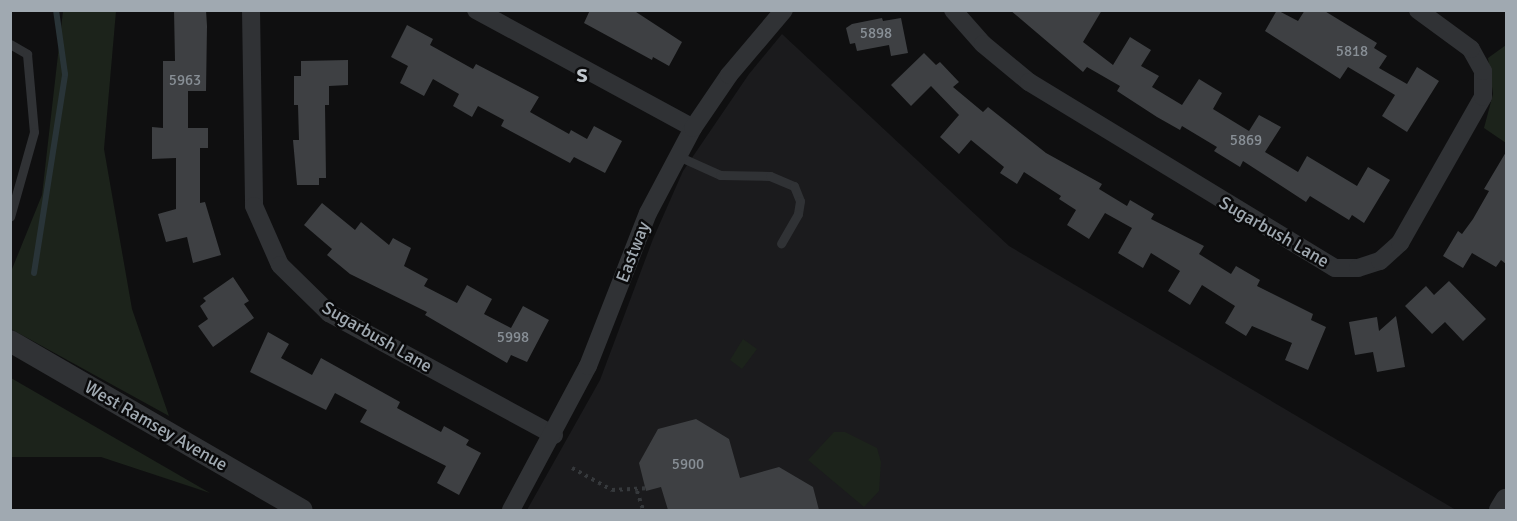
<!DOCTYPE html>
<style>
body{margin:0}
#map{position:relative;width:1517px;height:521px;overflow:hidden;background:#0f0f10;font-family:Signika,sans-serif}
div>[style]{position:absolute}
.built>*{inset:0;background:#1b1b1d}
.green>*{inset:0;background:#1c231b}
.stream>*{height:6px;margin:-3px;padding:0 3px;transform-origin:3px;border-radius:3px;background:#293438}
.building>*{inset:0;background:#3e4043}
.path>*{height:4px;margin-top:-2px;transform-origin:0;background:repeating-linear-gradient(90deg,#36393c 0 3px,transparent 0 7.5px)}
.service>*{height:9px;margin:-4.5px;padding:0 4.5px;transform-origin:4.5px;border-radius:4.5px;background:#303235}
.minor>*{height:18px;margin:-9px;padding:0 9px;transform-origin:9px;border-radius:9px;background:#303235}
.tertiary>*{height:22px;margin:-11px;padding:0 11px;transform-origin:11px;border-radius:11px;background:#303235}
span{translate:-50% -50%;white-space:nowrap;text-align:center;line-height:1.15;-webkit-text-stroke:5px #0a0a0b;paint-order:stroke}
.number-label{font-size:15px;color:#888f96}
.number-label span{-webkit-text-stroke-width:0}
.street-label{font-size:18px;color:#a0a9b1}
.neighbourhood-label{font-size:20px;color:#c1c7cd;font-weight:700}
.frame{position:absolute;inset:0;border:12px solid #a0a9b1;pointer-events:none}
</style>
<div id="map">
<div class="built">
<i style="clip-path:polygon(782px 34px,1009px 246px,1456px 510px,527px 510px,600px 380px,653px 239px,683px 171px,749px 74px)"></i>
</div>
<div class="green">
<i style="clip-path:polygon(63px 11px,116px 11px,104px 149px,132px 309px,169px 416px,11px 329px,10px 274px,42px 195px)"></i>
<i style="clip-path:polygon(1506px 45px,1506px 143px,1484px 128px,1493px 94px,1488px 58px)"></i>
<i style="clip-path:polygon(743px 339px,757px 349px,742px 369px,730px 360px)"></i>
<i style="clip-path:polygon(11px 378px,210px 493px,101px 457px,11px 457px)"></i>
<i style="clip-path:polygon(834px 432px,845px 432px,877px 448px,881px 462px,879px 491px,864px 507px,808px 460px)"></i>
</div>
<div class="stream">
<i style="left:34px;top:273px;width:201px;rotate:-81.1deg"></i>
<i style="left:65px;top:74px;width:65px;rotate:-98deg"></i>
</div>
<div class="building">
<i style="clip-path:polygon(174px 10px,206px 10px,207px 26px,206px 91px,188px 91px,188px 128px,208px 128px,208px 148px,200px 148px,200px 203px,205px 202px,221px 255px,193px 263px,187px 237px,166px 242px,158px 214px,176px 209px,176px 158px,152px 159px,152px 127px,163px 128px,163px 61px,175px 61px)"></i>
<i style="clip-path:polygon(590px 10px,633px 10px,682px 42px,669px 66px,653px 57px,652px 60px,584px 23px)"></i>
<i style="clip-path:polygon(1010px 10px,1102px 10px,1083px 42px,1113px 65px,1130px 37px,1151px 50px,1141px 66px,1159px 76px,1152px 87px,1182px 105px,1199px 79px,1222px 93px,1213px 109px,1249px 131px,1259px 115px,1281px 127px,1265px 152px,1298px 172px,1307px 156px,1357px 186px,1368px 167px,1390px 180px,1364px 223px,1352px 215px,1349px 220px,1310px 196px,1306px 202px,1243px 161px,1240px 167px,1214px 151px,1217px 147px,1182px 126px,1180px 130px,1157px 117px,1117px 91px,1120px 86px,1087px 67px,1083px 72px)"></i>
<i style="clip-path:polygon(1277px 10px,1298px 21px,1305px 10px,1323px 10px,1377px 43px,1374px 48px,1387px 56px,1379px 68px,1407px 84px,1417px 67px,1439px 81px,1407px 132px,1382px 116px,1395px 95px,1348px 67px,1340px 79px,1265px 31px)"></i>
<i style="clip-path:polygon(882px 18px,883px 21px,901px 18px,908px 53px,891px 56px,889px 45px,857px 51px,855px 43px,850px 44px,846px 28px,852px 24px)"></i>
<i style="clip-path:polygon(407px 25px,433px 39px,430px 45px,473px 69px,476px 64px,539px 97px,530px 112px,569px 134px,571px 130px,587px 139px,594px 126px,622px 141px,605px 173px,574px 157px,570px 163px,501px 126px,504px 120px,478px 106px,472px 117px,453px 106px,459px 94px,433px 79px,424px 96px,400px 83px,408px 66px,391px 57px)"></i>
<i style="clip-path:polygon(924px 53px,936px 65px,940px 62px,959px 82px,953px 87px,983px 112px,988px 107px,1046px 153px,1102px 184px,1099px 189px,1127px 206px,1130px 200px,1154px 214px,1151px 219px,1204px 246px,1199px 254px,1231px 274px,1236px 266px,1260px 280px,1257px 286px,1313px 314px,1311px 320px,1326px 327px,1308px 370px,1285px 360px,1292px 343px,1252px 326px,1246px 336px,1225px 323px,1235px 306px,1202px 285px,1190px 305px,1168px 291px,1180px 271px,1151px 253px,1143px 268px,1118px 253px,1132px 228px,1105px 213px,1089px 239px,1067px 225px,1076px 210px,1059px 199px,1061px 196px,1024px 172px,1017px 184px,1000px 173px,1004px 167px,971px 140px,959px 154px,940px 137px,959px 115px,931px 86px,911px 106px,891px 85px)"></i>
<i style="clip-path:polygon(348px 60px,348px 85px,329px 86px,329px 105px,325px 105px,326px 178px,319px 178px,319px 185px,297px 185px,293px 140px,299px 140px,298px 105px,294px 105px,294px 76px,301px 76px,301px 61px)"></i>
<i style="clip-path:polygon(1506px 152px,1506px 264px,1501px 260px,1496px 267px,1472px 253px,1463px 268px,1443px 256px,1458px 231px,1462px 234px,1473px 219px,1489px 191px,1484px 189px)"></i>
<i style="clip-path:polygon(322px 203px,355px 230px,361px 222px,389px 245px,393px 238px,411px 248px,404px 266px,428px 279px,424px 286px,457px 303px,467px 285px,492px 299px,484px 314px,511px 328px,523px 306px,549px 320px,527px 362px,511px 355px,507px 363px,425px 315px,427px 312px,350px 274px,327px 255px,332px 249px,304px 225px)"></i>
<i style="clip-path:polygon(233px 277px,249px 301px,244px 304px,254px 318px,213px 347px,198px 326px,208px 319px,200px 306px,206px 301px,203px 298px)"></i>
<i style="clip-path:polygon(1449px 281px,1486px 319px,1463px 341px,1445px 322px,1432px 334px,1405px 306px,1426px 286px,1434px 295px)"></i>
<i style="clip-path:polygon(1396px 316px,1405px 367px,1377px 372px,1373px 352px,1355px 355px,1349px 322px,1377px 317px,1379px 331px)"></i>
<i style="clip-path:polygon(268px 332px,289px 344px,281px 358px,312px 375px,321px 358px,400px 402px,397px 408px,441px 432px,444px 426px,469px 440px,466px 445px,481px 453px,459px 495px,437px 483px,446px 466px,360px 422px,367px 410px,335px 393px,326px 410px,250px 372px)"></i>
<i style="clip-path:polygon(696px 419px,729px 439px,740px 478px,779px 467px,813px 487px,819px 510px,668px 510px,661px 487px,646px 491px,639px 463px,658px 429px)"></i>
</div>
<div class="path">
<i style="left:572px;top:468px;width:46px;rotate:28.8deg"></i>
<i style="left:612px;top:490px;width:34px;rotate:-3deg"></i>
<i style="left:637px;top:491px;width:20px;rotate:72deg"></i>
</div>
<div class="service">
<i style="left:10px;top:44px;width:20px;rotate:30deg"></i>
<i style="left:27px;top:54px;width:78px;rotate:84.9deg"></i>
<i style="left:34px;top:132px;width:88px;rotate:105.8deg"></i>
<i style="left:678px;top:156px;width:46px;rotate:24.3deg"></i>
<i style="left:720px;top:175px;width:50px;rotate:1.1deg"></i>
<i style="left:770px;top:176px;width:26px;rotate:23deg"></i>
<i style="left:794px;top:186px;width:16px;rotate:68deg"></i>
<i style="left:800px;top:201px;width:13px;rotate:99deg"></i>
<i style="left:798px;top:214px;width:34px;rotate:120deg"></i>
</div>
<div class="minor">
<i style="left:251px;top:10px;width:196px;rotate:89.1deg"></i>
<i style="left:254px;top:206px;width:64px;rotate:66.2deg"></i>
<i style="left:280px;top:265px;width:69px;rotate:44.4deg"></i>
<i style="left:329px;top:313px;width:256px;rotate:28.5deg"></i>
<i style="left:476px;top:10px;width:247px;rotate:28.5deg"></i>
<i style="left:953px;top:10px;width:45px;rotate:48.6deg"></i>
<i style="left:983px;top:44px;width:60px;rotate:39.6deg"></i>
<i style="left:1029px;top:82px;width:358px;rotate:31.3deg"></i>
<i style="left:1335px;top:268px;width:23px"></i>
<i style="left:1358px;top:268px;width:23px;rotate:-18deg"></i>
<i style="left:1380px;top:261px;width:27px;rotate:-42deg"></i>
<i style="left:1400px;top:243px;width:168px;rotate:-60.4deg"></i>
<i style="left:1483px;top:97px;width:26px;rotate:-90deg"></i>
<i style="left:1483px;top:71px;width:25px;rotate:-119deg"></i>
<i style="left:1471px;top:49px;width:66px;rotate:-143.7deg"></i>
<i style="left:511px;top:510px;width:163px;rotate:-61.9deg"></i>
<i style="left:588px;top:366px;width:164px;rotate:-68.6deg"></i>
<i style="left:648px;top:213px;width:96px;rotate:-62.1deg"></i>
<i style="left:693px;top:128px;width:64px;rotate:-55.8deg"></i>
<i style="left:729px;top:75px;width:85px;rotate:-49.8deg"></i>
</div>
<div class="tertiary">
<i style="left:10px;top:341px;width:337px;rotate:30.1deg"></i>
<i style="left:1500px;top:510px;width:12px;rotate:-59deg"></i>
</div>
<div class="number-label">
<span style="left:876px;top:34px">5898</span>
<span style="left:1352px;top:52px">5818</span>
<span style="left:185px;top:81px">5963</span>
<span style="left:1246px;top:141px">5869</span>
<span style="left:513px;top:338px">5998</span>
<span style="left:688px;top:465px">5900</span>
</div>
<div class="street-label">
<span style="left:1274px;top:232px;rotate:30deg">Sugarbush Lane</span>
<span style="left:633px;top:252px;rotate:-69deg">Eastway</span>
<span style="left:377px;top:337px;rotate:30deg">Sugarbush Lane</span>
<span style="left:156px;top:426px;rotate:30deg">West Ramsey Avenue</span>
</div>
<div class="neighbourhood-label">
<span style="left:582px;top:75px">S</span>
</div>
<div class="frame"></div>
</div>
